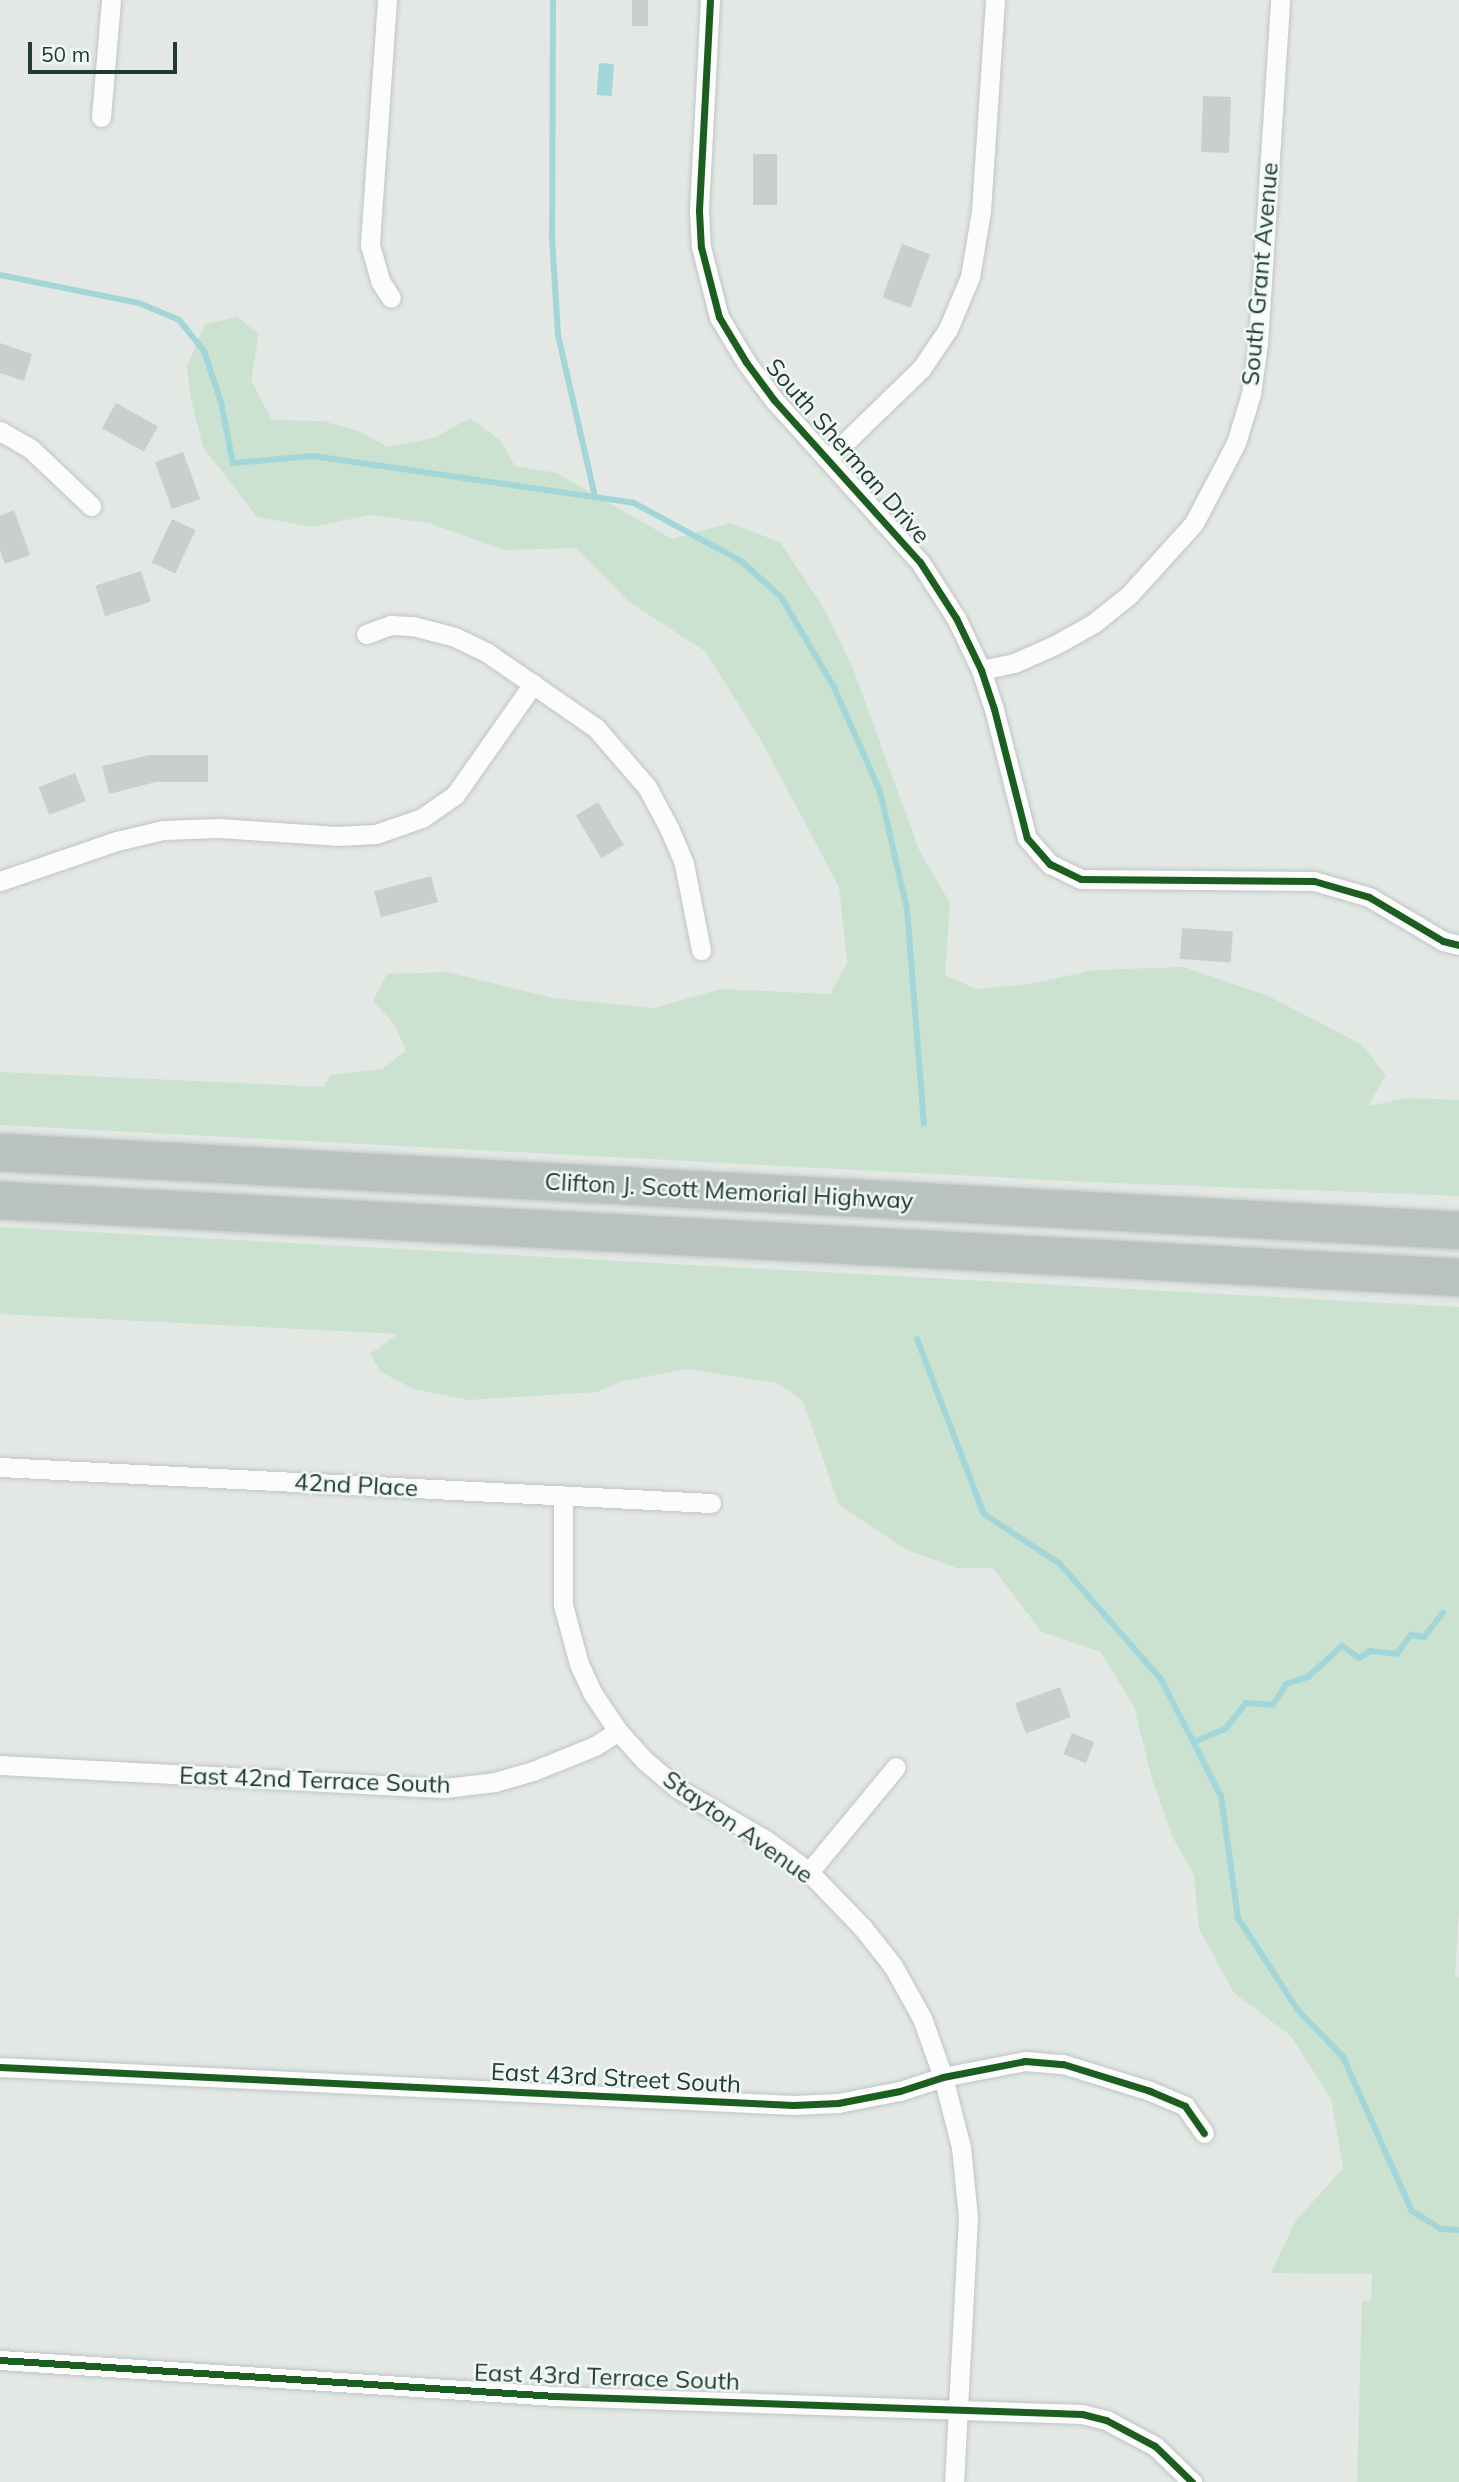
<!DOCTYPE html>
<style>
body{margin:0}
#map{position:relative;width:1459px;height:2482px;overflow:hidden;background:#e3e8e5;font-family:Mulish,sans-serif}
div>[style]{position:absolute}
.green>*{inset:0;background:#cbe2d0}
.water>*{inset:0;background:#a2d6d8;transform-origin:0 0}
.stream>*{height:6px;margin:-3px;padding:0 3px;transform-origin:3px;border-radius:3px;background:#a2d6d8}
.building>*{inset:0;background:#cacfcd;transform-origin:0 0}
.roads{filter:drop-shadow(0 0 2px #c0c5c2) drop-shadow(0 0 2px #c0c5c2)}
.street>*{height:19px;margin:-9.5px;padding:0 9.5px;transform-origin:9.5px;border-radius:9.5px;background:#fbfcfb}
.highway>*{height:37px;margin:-18.5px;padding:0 18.5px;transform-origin:18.5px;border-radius:18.5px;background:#b9c2bf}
.cycleway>*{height:7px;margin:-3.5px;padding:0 3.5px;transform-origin:3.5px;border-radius:3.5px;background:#1b5e20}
span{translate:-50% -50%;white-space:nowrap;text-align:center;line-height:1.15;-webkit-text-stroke:5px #f1f8f4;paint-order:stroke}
.street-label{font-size:24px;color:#203c32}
.scale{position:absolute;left:28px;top:42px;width:149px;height:32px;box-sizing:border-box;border:4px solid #203c32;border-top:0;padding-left:9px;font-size:21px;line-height:24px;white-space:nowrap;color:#203c32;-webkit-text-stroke:5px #f1f8f4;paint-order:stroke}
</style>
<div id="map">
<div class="green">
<i style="clip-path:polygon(237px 317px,259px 334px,251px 380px,272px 420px,323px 421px,358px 431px,388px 447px,434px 438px,470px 418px,501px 441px,515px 466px,557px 473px,672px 539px,730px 523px,780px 542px,823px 607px,852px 666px,920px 852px,950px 903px,945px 975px,976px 989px,1029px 984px,1094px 970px,1184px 967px,1268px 996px,1361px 1044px,1386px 1075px,1368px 1106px,1407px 1098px,1459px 1100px,1459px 1196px,1089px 1182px,0 1125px,0 1072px,324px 1087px,330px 1075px,382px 1069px,406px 1051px,395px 1025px,373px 1001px,387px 974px,446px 972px,554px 998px,655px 1008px,720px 989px,830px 994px,847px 963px,839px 887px,762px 742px,705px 651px,629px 602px,576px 548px,504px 550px,429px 523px,370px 515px,312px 527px,257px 517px,203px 447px,190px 395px,187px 367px,205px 324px)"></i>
<i style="clip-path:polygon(0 1227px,1459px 1307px,1459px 1908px,1455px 1976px,1459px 1977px,1459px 2482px,1357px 2482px,1362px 2301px,1371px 2301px,1372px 2274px,1271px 2273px,1295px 2222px,1343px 2168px,1331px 2099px,1291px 2036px,1234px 1993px,1199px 1929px,1194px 1875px,1173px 1838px,1152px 1779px,1134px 1707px,1101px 1652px,1042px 1632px,993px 1568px,957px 1568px,907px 1550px,839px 1505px,803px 1401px,777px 1383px,687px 1369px,623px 1381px,597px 1392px,468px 1400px,414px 1389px,381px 1372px,370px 1354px,398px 1334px,0 1314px)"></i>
</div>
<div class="water">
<i style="left:599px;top:63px;width:15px;height:32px;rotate:4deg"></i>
</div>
<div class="stream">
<i style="left:553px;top:0;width:237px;rotate:90.2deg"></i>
<i style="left:552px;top:237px;width:98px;rotate:86.5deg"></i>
<i style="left:558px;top:335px;width:166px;rotate:77.1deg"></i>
<i style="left:0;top:275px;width:142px;rotate:11.4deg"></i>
<i style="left:139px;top:303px;width:43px;rotate:23deg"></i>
<i style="left:179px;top:320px;width:40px;rotate:51deg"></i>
<i style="left:204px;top:351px;width:54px;rotate:71.6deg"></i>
<i style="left:221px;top:402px;width:62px;rotate:78.9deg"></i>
<i style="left:233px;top:463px;width:80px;rotate:-5deg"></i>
<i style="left:313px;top:456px;width:324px;rotate:8.3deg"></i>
<i style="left:634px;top:503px;width:122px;rotate:28.5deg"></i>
<i style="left:741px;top:561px;width:54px;rotate:42deg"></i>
<i style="left:781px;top:597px;width:104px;rotate:59.5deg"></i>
<i style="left:834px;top:687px;width:115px;rotate:66.3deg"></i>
<i style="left:880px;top:792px;width:120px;rotate:77deg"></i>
<i style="left:907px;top:909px;width:215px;rotate:85.5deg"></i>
<i style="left:917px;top:1339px;width:187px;rotate:69.1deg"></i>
<i style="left:984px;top:1514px;width:91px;rotate:33.3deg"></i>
<i style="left:1060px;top:1564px;width:153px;rotate:48.7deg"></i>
<i style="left:1161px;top:1679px;width:131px;rotate:62.9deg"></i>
<i style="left:1221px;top:1796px;width:123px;rotate:82.1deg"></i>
<i style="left:1238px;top:1918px;width:108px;rotate:57deg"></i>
<i style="left:1297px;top:2009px;width:66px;rotate:46.2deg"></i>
<i style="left:1343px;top:2057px;width:169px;rotate:65.9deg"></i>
<i style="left:1412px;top:2211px;width:34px;rotate:32deg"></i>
<i style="left:1441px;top:2229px;width:18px;rotate:3deg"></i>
<i style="left:1194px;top:1742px;width:34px;rotate:-23deg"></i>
<i style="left:1225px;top:1729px;width:33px;rotate:-51deg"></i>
<i style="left:1246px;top:1703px;width:27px;rotate:4deg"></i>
<i style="left:1273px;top:1705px;width:25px;rotate:-58deg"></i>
<i style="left:1286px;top:1684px;width:23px;rotate:-18deg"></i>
<i style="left:1308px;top:1677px;width:46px;rotate:-42.4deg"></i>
<i style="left:1342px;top:1646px;width:21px;rotate:35deg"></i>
<i style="left:1359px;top:1658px;width:13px;rotate:-32deg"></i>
<i style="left:1370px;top:1651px;width:27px;rotate:6deg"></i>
<i style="left:1397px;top:1654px;width:24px;rotate:-54deg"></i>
<i style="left:1411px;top:1635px;width:13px;rotate:9deg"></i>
<i style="left:1424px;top:1637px;width:31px;rotate:-52deg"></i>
</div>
<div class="building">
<i style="left:632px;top:0;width:16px;height:26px"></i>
<i style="left:1203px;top:96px;width:28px;height:56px;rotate:2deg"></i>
<i style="left:753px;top:154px;width:24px;height:51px"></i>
<i style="left:902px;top:244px;width:30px;height:57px;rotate:20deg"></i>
<i style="clip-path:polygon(0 343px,32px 354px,24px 381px,0 373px)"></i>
<i style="left:116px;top:403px;width:48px;height:29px;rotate:29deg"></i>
<i style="left:183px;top:452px;width:50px;height:30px;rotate:70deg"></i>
<i style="clip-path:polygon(14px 510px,30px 555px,5px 564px,0 551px,0 516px)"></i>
<i style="left:172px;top:519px;width:26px;height:48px;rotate:25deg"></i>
<i style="left:141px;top:571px;width:32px;height:48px;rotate:72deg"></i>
<i style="clip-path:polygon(150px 755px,208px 755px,208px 782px,156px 782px,109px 794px,102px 766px)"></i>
<i style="left:75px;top:773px;width:30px;height:39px;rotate:69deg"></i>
<i style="left:598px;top:802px;width:50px;height:26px;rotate:59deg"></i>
<i style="left:431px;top:876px;width:27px;height:59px;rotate:75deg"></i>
<i style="left:1182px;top:928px;width:51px;height:31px;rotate:4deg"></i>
<i style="left:1060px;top:1687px;width:32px;height:48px;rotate:70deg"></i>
<i style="left:1072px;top:1733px;width:24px;height:23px;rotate:22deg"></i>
</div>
<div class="roads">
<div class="street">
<i style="left:387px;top:0;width:246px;rotate:94deg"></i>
<i style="left:370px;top:245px;width:37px;rotate:74deg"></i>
<i style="left:380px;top:281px;width:20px;rotate:57deg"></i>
<i style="left:710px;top:0;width:211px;rotate:93deg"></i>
<i style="left:699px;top:211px;width:36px;rotate:87deg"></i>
<i style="left:701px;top:247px;width:72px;rotate:75.6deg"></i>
<i style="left:719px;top:317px;width:52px;rotate:59deg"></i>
<i style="left:746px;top:362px;width:47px;rotate:53.6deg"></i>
<i style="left:774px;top:400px;width:218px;rotate:48deg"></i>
<i style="left:920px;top:562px;width:67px;rotate:57.3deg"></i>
<i style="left:956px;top:618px;width:58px;rotate:64.3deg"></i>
<i style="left:981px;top:670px;width:41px;rotate:71.6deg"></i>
<i style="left:994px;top:709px;width:133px;rotate:75.7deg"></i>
<i style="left:1027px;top:838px;width:35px;rotate:49deg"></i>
<i style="left:1050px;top:864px;width:34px;rotate:26deg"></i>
<i style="left:1081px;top:879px;width:233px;rotate:0.5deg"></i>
<i style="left:1314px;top:881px;width:57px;rotate:16.2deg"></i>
<i style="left:1369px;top:897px;width:86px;rotate:30.7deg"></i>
<i style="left:1443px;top:941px;width:16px;rotate:14deg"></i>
<i style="left:101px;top:117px;width:117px;rotate:-85.1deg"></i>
<i style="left:0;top:431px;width:36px;rotate:30deg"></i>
<i style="left:31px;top:449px;width:83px;rotate:43.5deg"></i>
<i style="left:829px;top:458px;width:128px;rotate:-44.1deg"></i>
<i style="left:921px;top:369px;width:48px;rotate:-56deg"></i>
<i style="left:948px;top:329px;width:56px;rotate:-67.1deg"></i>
<i style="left:970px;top:277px;width:67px;rotate:-80.5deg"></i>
<i style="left:981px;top:211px;width:211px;rotate:-86.2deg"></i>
<i style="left:366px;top:634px;width:27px;rotate:-20deg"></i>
<i style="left:391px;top:625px;width:22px;rotate:3deg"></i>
<i style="left:413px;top:626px;width:43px;rotate:14.7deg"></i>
<i style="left:455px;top:637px;width:34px;rotate:26deg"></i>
<i style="left:486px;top:652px;width:134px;rotate:34.6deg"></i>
<i style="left:596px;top:728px;width:78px;rotate:49.2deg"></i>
<i style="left:647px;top:787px;width:47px;rotate:61.8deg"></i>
<i style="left:669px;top:828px;width:39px;rotate:67deg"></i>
<i style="left:684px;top:864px;width:88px;rotate:78.8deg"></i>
<i style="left:981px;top:670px;width:34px;rotate:-12deg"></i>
<i style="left:1014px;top:663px;width:45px;rotate:-23.7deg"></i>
<i style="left:1055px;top:645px;width:45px;rotate:-29.4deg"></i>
<i style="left:1094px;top:623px;width:45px;rotate:-38.7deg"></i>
<i style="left:1129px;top:595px;width:97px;rotate:-47.9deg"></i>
<i style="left:1194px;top:523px;width:90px;rotate:-62.3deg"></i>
<i style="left:1236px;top:443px;width:51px;rotate:-73deg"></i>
<i style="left:1251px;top:394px;width:51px;rotate:-82.2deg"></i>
<i style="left:1258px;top:343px;width:344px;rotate:-86.3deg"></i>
<i style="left:0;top:881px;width:124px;rotate:-18.9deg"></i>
<i style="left:117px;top:841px;width:47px;rotate:-13.4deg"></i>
<i style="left:163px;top:830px;width:55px;rotate:-2.1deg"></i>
<i style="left:218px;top:828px;width:119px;rotate:3.8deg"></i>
<i style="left:337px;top:836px;width:39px;rotate:-3deg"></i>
<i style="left:376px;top:834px;width:49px;rotate:-19.2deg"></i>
<i style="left:422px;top:818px;width:40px;rotate:-34.9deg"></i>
<i style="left:455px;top:795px;width:136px;rotate:-54.9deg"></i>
<i style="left:0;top:1467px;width:712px;rotate:2.9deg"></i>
<i style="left:563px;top:1495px;width:110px;rotate:90deg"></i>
<i style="left:563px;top:1605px;width:61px;rotate:74.8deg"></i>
<i style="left:579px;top:1664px;width:33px;rotate:65deg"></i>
<i style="left:593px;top:1694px;width:45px;rotate:56deg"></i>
<i style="left:618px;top:1731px;width:39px;rotate:48deg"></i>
<i style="left:644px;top:1760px;width:43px;rotate:40.3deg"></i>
<i style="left:677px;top:1788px;width:104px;rotate:30.5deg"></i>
<i style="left:767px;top:1841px;width:52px;rotate:36.4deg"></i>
<i style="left:809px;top:1872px;width:78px;rotate:46deg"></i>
<i style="left:863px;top:1928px;width:48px;rotate:51.7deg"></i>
<i style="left:893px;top:1966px;width:60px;rotate:60.9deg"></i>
<i style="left:922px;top:2018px;width:63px;rotate:70.4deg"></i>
<i style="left:943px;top:2077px;width:72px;rotate:75.6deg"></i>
<i style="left:961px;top:2147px;width:70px;rotate:84.3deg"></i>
<i style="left:968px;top:2217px;width:265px;rotate:93deg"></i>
<i style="left:0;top:1765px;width:446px;rotate:3deg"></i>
<i style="left:445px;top:1788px;width:50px;rotate:-6.8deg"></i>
<i style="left:495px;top:1782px;width:40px;rotate:-16deg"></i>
<i style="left:533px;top:1771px;width:67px;rotate:-22deg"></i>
<i style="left:595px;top:1746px;width:27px;rotate:-33deg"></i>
<i style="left:809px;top:1872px;width:136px;rotate:-50.4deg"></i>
<i style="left:0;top:2067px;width:794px;rotate:2.74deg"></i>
<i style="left:793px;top:2105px;width:45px;rotate:-2.5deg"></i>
<i style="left:838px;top:2103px;width:63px;rotate:-11deg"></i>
<i style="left:900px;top:2091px;width:45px;rotate:-18deg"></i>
<i style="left:943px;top:2077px;width:84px;rotate:-11deg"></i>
<i style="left:1025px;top:2061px;width:38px;rotate:5deg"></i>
<i style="left:1063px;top:2064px;width:91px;rotate:17.2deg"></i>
<i style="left:1150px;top:2091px;width:38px;rotate:23deg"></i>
<i style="left:1185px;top:2106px;width:33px;rotate:55deg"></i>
<i style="left:0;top:2360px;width:556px;rotate:3.71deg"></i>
<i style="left:555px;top:2396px;width:527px;rotate:1.96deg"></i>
<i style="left:1082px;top:2414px;width:25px;rotate:14deg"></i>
<i style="left:1106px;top:2420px;width:55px;rotate:28deg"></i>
<i style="left:1155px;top:2446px;width:52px;rotate:44.2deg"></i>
</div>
<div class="highway">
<i style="left:0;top:1152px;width:1461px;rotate:3.06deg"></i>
<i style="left:0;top:1200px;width:1461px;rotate:3.02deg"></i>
</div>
</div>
<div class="cycleway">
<i style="left:710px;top:0;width:211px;rotate:93deg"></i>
<i style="left:699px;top:211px;width:36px;rotate:87deg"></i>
<i style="left:701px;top:247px;width:72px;rotate:75.6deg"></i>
<i style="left:719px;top:317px;width:52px;rotate:59deg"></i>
<i style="left:746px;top:362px;width:47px;rotate:53.6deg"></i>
<i style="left:774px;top:400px;width:218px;rotate:48deg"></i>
<i style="left:920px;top:562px;width:67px;rotate:57.3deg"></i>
<i style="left:956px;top:618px;width:58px;rotate:64.3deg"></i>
<i style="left:981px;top:670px;width:41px;rotate:71.6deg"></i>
<i style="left:994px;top:709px;width:133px;rotate:75.7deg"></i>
<i style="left:1027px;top:838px;width:35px;rotate:49deg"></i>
<i style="left:1050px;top:864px;width:34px;rotate:26deg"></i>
<i style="left:1081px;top:879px;width:233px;rotate:0.5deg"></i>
<i style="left:1314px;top:881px;width:57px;rotate:16.2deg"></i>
<i style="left:1369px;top:897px;width:86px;rotate:30.7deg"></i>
<i style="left:1443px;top:941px;width:16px;rotate:14deg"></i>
<i style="left:0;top:2067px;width:794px;rotate:2.74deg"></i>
<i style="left:793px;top:2105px;width:45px;rotate:-2.5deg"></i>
<i style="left:838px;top:2103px;width:63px;rotate:-11deg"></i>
<i style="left:900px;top:2091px;width:45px;rotate:-18deg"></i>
<i style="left:943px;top:2077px;width:84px;rotate:-11deg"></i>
<i style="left:1025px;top:2061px;width:38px;rotate:5deg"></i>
<i style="left:1063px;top:2064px;width:91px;rotate:17.2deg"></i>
<i style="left:1150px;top:2091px;width:38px;rotate:23deg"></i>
<i style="left:1185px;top:2106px;width:33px;rotate:55deg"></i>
<i style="left:0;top:2360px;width:556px;rotate:3.71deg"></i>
<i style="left:555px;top:2396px;width:527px;rotate:1.96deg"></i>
<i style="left:1082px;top:2414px;width:25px;rotate:14deg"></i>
<i style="left:1106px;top:2420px;width:55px;rotate:28deg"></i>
<i style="left:1155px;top:2446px;width:52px;rotate:44.2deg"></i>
</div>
<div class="street-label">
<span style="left:1260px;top:274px;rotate:-85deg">South Grant Avenue</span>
<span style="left:848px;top:451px;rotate:49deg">South Sherman Drive</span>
<span style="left:729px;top:1191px;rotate:3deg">Clifton J. Scott Memorial Highway</span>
<span style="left:356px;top:1485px;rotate:3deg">42nd Place</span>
<span style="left:315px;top:1780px;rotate:2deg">East 42nd Terrace South</span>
<span style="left:738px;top:1827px;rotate:35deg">Stayton Avenue</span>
<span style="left:616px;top:2078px;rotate:3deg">East 43rd Street South</span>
<span style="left:607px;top:2377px;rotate:2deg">East 43rd Terrace South</span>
</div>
<div class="scale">50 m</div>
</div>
